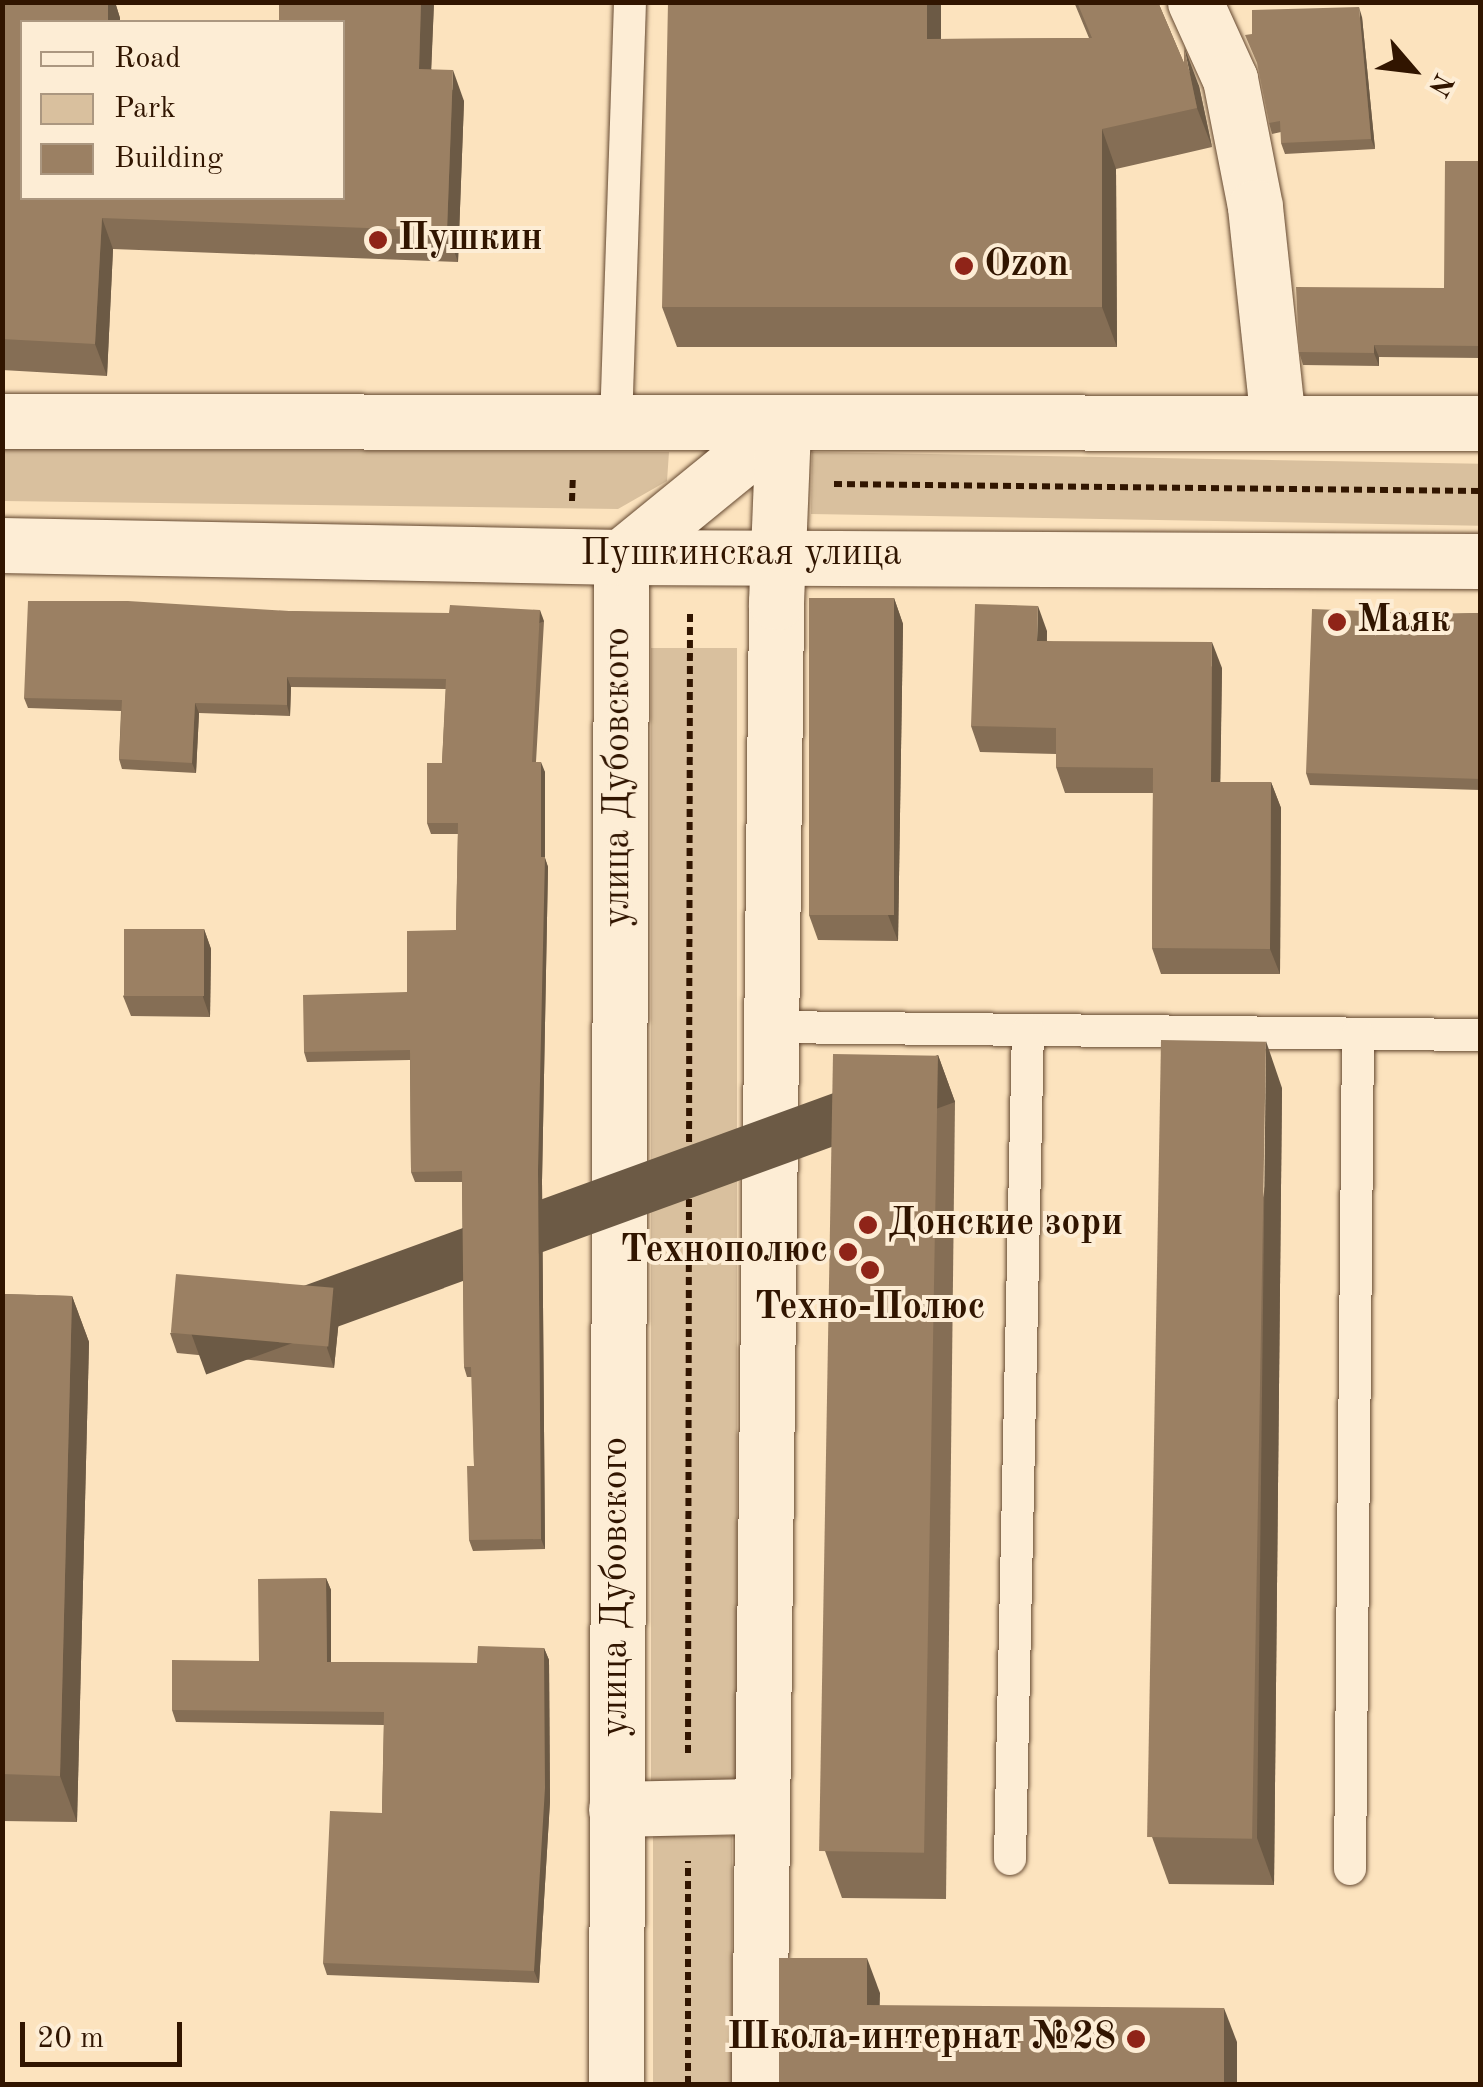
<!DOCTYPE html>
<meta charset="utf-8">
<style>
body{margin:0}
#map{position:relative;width:1483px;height:2087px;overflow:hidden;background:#fce3be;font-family:"Old Standard TT",serif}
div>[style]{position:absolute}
.green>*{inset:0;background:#d9c09e;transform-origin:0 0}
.path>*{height:6px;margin-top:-3px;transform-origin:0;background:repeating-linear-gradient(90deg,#311500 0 8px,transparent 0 13px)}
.roads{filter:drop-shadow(0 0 2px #644830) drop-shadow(0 0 2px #644830)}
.lane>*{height:32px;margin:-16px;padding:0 16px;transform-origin:16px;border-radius:16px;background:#fdedd5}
.street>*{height:55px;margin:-27.5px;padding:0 27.5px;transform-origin:27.5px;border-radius:27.5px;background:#fdedd5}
.secondary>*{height:55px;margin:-27.5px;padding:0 27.5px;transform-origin:27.5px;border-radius:27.5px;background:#fdedd5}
.wall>*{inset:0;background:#856e55}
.shaded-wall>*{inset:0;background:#6c5a45;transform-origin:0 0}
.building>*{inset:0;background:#9b8063;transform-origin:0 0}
.dots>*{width:28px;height:28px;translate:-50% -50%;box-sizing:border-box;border:5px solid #fdedd5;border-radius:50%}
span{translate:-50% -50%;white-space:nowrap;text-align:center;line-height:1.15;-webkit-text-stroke:8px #fdedd5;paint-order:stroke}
.poi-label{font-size:38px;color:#311500;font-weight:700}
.left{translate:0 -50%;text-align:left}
.right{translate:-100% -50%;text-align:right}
.street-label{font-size:38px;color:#311500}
.frame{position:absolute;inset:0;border:5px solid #311500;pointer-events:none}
.legend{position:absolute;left:20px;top:20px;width:325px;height:180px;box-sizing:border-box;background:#fdedd5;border:2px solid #ab9780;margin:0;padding:12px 18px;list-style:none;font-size:30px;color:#311500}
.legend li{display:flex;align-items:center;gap:20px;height:50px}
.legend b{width:50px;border:2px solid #ab9780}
.north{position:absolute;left:1363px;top:20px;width:100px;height:100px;-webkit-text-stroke:8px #fdedd5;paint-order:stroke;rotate:118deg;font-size:28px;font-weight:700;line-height:40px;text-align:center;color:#311500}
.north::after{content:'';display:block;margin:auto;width:35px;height:45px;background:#311500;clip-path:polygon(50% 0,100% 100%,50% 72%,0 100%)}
.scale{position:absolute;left:20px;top:2022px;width:162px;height:45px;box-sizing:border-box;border:5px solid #311500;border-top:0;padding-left:12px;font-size:30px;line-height:35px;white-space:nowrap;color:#311500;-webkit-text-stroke:8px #fdedd5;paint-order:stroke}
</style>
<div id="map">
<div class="green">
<i style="clip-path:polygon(3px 449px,668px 452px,669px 452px,667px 481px,618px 509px,3px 501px)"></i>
<i style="left:812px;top:452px;width:668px;height:62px;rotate:1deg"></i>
<i style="left:651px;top:648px;width:86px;height:1144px"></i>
<i style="left:653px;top:1836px;width:79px;height:248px"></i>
</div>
<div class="path">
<i style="left:834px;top:484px;width:646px;rotate:0.62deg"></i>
<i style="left:572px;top:501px;width:23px;rotate:-88deg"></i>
<i style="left:688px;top:1753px;width:1142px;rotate:-89.9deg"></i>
<i style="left:688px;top:2084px;width:223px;rotate:-90deg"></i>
</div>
<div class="roads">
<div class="lane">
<i style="left:616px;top:424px;width:422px;rotate:-88.1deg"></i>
<i style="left:772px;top:1027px;width:708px;rotate:0.65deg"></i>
<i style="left:1010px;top:1859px;width:829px;rotate:-88.76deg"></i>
<i style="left:1350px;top:1869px;width:835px;rotate:-89.45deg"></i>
</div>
<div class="street">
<i style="left:1195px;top:2px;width:85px;rotate:65.6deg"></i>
<i style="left:1230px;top:79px;width:130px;rotate:78.9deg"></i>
<i style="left:1255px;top:207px;width:215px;rotate:83.9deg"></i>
<i style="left:616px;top:1809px;width:146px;rotate:-1.2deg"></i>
<i style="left:616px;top:2084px;width:1527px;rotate:-89.81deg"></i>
<i style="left:621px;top:557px;width:209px;rotate:-39.2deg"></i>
<i style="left:759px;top:2084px;width:1482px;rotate:-89.34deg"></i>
<i style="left:776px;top:602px;width:177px;rotate:-87.7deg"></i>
</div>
<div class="secondary">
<i style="left:2px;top:421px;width:1478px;rotate:0.08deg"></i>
<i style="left:2px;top:545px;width:619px;rotate:1.11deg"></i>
<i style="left:621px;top:557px;width:859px;rotate:0.27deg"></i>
</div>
</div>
<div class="wall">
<i style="clip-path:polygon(2px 2px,115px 2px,120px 18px,22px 22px,342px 198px,279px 2px,434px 2px,431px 69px,464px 101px,458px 262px,113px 249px,107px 376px,2px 370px)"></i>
<i style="clip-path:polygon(1074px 2px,1158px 2px,1184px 63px,1199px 86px,1212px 147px,1116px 169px,1117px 347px,677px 347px,662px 307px,941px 39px,1089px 38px)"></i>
<i style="clip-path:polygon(1362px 17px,1375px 149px,1285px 154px,1281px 143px,1281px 132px,1272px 134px,1269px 123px)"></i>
<i style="clip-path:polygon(1480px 161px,1480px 358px,1379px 357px,1379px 366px,1303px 365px,1299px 352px,1444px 288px)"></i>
<i style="clip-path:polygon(894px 598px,903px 624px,898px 941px,818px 940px,809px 915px)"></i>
<i style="clip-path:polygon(289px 611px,544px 621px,536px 762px,545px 772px,545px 858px,548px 867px,542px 1181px,545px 1549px,473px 1551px,469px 1540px,474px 1466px,472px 1377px,467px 1377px,464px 1367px,462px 1182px,415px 1182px,411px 1172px,410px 1060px,307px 1062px,304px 1052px,407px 992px,456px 930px,458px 834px,431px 834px,427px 823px,442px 763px,446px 689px,291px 687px,290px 716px,199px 713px,196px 773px,122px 769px,119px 759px,121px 711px,28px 708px,24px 698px)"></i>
<i style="clip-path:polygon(1480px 613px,1480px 790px,1310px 785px,1306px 773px,1438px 614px)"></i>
<i style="clip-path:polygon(1047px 631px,1047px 641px,1222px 668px,1220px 782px,1271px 782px,1281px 808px,1280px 974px,1161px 974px,1152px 948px,1153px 793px,1065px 793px,1056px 767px,1056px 754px,980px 752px,971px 726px)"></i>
<i style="clip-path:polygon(204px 929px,211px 949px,210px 1017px,131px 1016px,123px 996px)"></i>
<i style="clip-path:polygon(938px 1055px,955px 1102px,946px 1899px,842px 1898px,825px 1851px)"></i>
<i style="clip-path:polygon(1282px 1088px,1274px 1885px,1169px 1884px,1152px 1837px)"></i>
<i style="clip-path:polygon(2px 1294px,72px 1296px,89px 1342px,77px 1822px,2px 1821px)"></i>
<i style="clip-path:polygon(340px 1309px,334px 1368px,177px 1353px,170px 1333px)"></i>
<i style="clip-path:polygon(326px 1578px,331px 1590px,331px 1662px,477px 1663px,544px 1648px,549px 1660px,550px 1801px,539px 1983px,327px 1975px,323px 1963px,382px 1813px,384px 1725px,176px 1722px,172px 1710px,259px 1661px)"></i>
</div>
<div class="shaded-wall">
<i style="clip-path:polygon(108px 2px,115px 2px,120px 18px,120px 22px,108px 22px)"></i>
<i style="clip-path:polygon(421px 2px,434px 2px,430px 100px,419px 69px)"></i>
<i style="clip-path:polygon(927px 2px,941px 2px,941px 79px,927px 39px)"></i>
<i style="clip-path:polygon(1359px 7px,1362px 17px,1375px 149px,1371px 139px)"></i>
<i style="clip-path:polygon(1184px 46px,1199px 86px,1212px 147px,1197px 108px)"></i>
<i style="clip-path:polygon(453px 70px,464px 101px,458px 262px,447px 231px)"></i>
<i style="clip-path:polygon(1102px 129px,1116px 169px,1117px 347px,1102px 307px)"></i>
<i style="clip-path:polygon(102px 218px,113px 249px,107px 376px,95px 344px)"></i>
<i style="clip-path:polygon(1374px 345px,1379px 357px,1379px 366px,1374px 353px)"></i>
<i style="clip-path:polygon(894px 598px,903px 624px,898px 941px,888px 915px)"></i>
<i style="clip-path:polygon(1038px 606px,1047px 631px,1046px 667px,1037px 641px)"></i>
<i style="left:540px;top:610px;width:12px;height:152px;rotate:70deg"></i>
<i style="clip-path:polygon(1212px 642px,1222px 668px,1220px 807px,1211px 782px)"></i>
<i style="clip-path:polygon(287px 677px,291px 687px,290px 716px,287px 705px)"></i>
<i style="clip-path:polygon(195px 703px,199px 713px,196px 773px,192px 763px)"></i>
<i style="clip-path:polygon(541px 762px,545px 772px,545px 858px,548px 867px,542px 1181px,545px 1549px,541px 1539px,538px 1171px)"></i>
<i style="clip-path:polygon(1271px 782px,1281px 808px,1280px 974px,1270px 949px)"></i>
<i style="clip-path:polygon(204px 929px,211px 949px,210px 1017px,203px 997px)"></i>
<i style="clip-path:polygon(1266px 1041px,1282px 1088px,1274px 1885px,1257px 1838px)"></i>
<i style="left:938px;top:1055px;width:50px;height:797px;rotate:70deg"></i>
<i style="clip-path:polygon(333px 1289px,340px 1309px,334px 1368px,327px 1348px)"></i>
<i style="clip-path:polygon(72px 1296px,89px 1342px,77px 1822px,60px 1776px)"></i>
<i style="clip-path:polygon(326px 1578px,331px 1590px,331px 1674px,327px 1662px)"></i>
<i style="clip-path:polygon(544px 1648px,549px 1660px,550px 1801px,539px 1983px,534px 1971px)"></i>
<i style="clip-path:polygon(867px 1958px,880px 1993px,879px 2039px,867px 2005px)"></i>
<i style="clip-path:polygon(1224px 2008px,1237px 2042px,1237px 2084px,1224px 2084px)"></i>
</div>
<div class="building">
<i style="clip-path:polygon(2px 2px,108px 2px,108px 22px,22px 22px,22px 198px,342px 198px,342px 22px,279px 22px,279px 2px,421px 2px,419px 69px,453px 70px,447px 231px,102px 218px,95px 344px,2px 339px)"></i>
<i style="clip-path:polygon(668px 2px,927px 2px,927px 39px,1092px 38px,1077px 2px,1158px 2px,1184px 63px,1184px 46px,1197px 108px,1102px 129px,1102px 307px,662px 307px)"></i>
<i style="clip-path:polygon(1359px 7px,1371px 139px,1281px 143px,1280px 121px,1269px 123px,1257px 63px,1245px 35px,1252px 34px,1252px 10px)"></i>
<i style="clip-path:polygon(1445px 161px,1480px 161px,1480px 346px,1374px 345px,1374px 353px,1299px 352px,1296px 287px,1444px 288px)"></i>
<i style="left:809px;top:598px;width:85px;height:317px"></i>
<i style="clip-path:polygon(28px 601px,128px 601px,289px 611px,449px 613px,450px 605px,540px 610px,532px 762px,541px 762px,541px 857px,545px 857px,538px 1171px,541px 1539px,469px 1540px,467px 1466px,474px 1466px,471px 1367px,464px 1367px,462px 1171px,411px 1172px,410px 1050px,304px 1052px,303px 995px,407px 992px,407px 931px,456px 930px,458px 823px,427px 823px,427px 763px,442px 763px,446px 679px,287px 677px,287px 705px,195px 703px,192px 763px,119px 759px,122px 700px,24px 698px)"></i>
<i style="clip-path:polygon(975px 604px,1038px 606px,1037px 641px,1212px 642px,1211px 782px,1271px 782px,1270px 949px,1152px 948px,1153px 768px,1056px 767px,1056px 728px,971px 726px)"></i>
<i style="clip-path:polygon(1312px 609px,1438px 614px,1480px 613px,1480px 779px,1306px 773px)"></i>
<i style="left:124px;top:929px;width:80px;height:67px"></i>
<i style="left:1161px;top:1040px;width:105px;height:797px;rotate:1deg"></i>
<i style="left:833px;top:1054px;width:105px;height:797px;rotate:1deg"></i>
<i style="left:176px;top:1274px;width:158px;height:59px;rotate:5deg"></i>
<i style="clip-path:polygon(2px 1294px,72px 1296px,60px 1776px,2px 1774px)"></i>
<i style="clip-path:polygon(326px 1578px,327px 1662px,477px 1663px,478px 1646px,544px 1648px,545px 1788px,534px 1971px,323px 1963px,330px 1811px,382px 1813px,384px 1712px,172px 1710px,172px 1660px,259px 1661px,258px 1579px)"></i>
<i style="clip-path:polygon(779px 1958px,867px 1958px,867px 2005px,1224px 2008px,1224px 2084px,779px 2084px)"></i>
</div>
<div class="dots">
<i style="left:378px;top:240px;background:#8f2418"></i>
<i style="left:964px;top:266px;background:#8f2418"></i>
<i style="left:1337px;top:622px;background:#8f2418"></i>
<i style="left:868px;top:1225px;background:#8f2418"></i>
<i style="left:848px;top:1252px;background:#8f2418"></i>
<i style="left:870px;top:1270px;background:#8f2418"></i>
<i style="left:1136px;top:2039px;background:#8f2418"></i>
</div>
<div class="poi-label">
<span class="left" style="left:398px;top:240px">Пушкин</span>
<span class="left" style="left:984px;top:266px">Ozon</span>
<span class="left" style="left:1357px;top:622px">Маяк</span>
<span class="left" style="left:888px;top:1225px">Донские зори</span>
<span class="right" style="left:828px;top:1252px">Технополюс</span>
<span style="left:870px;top:1309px">Техно-Полюс</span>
<span class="right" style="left:1116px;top:2039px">Школа-интернат №28</span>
</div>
<div class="street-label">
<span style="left:741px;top:555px">Пушкинская улица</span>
<span style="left:619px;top:777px;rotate:-90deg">улица Дубовского</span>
<span style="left:617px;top:1587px;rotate:-90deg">улица Дубовского</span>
</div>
<div class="frame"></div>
<ul class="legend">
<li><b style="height:12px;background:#fdedd5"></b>Road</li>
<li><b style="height:28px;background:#d9c09e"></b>Park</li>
<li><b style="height:28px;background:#9b8063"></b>Building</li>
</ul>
<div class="north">N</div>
<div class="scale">20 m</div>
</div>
